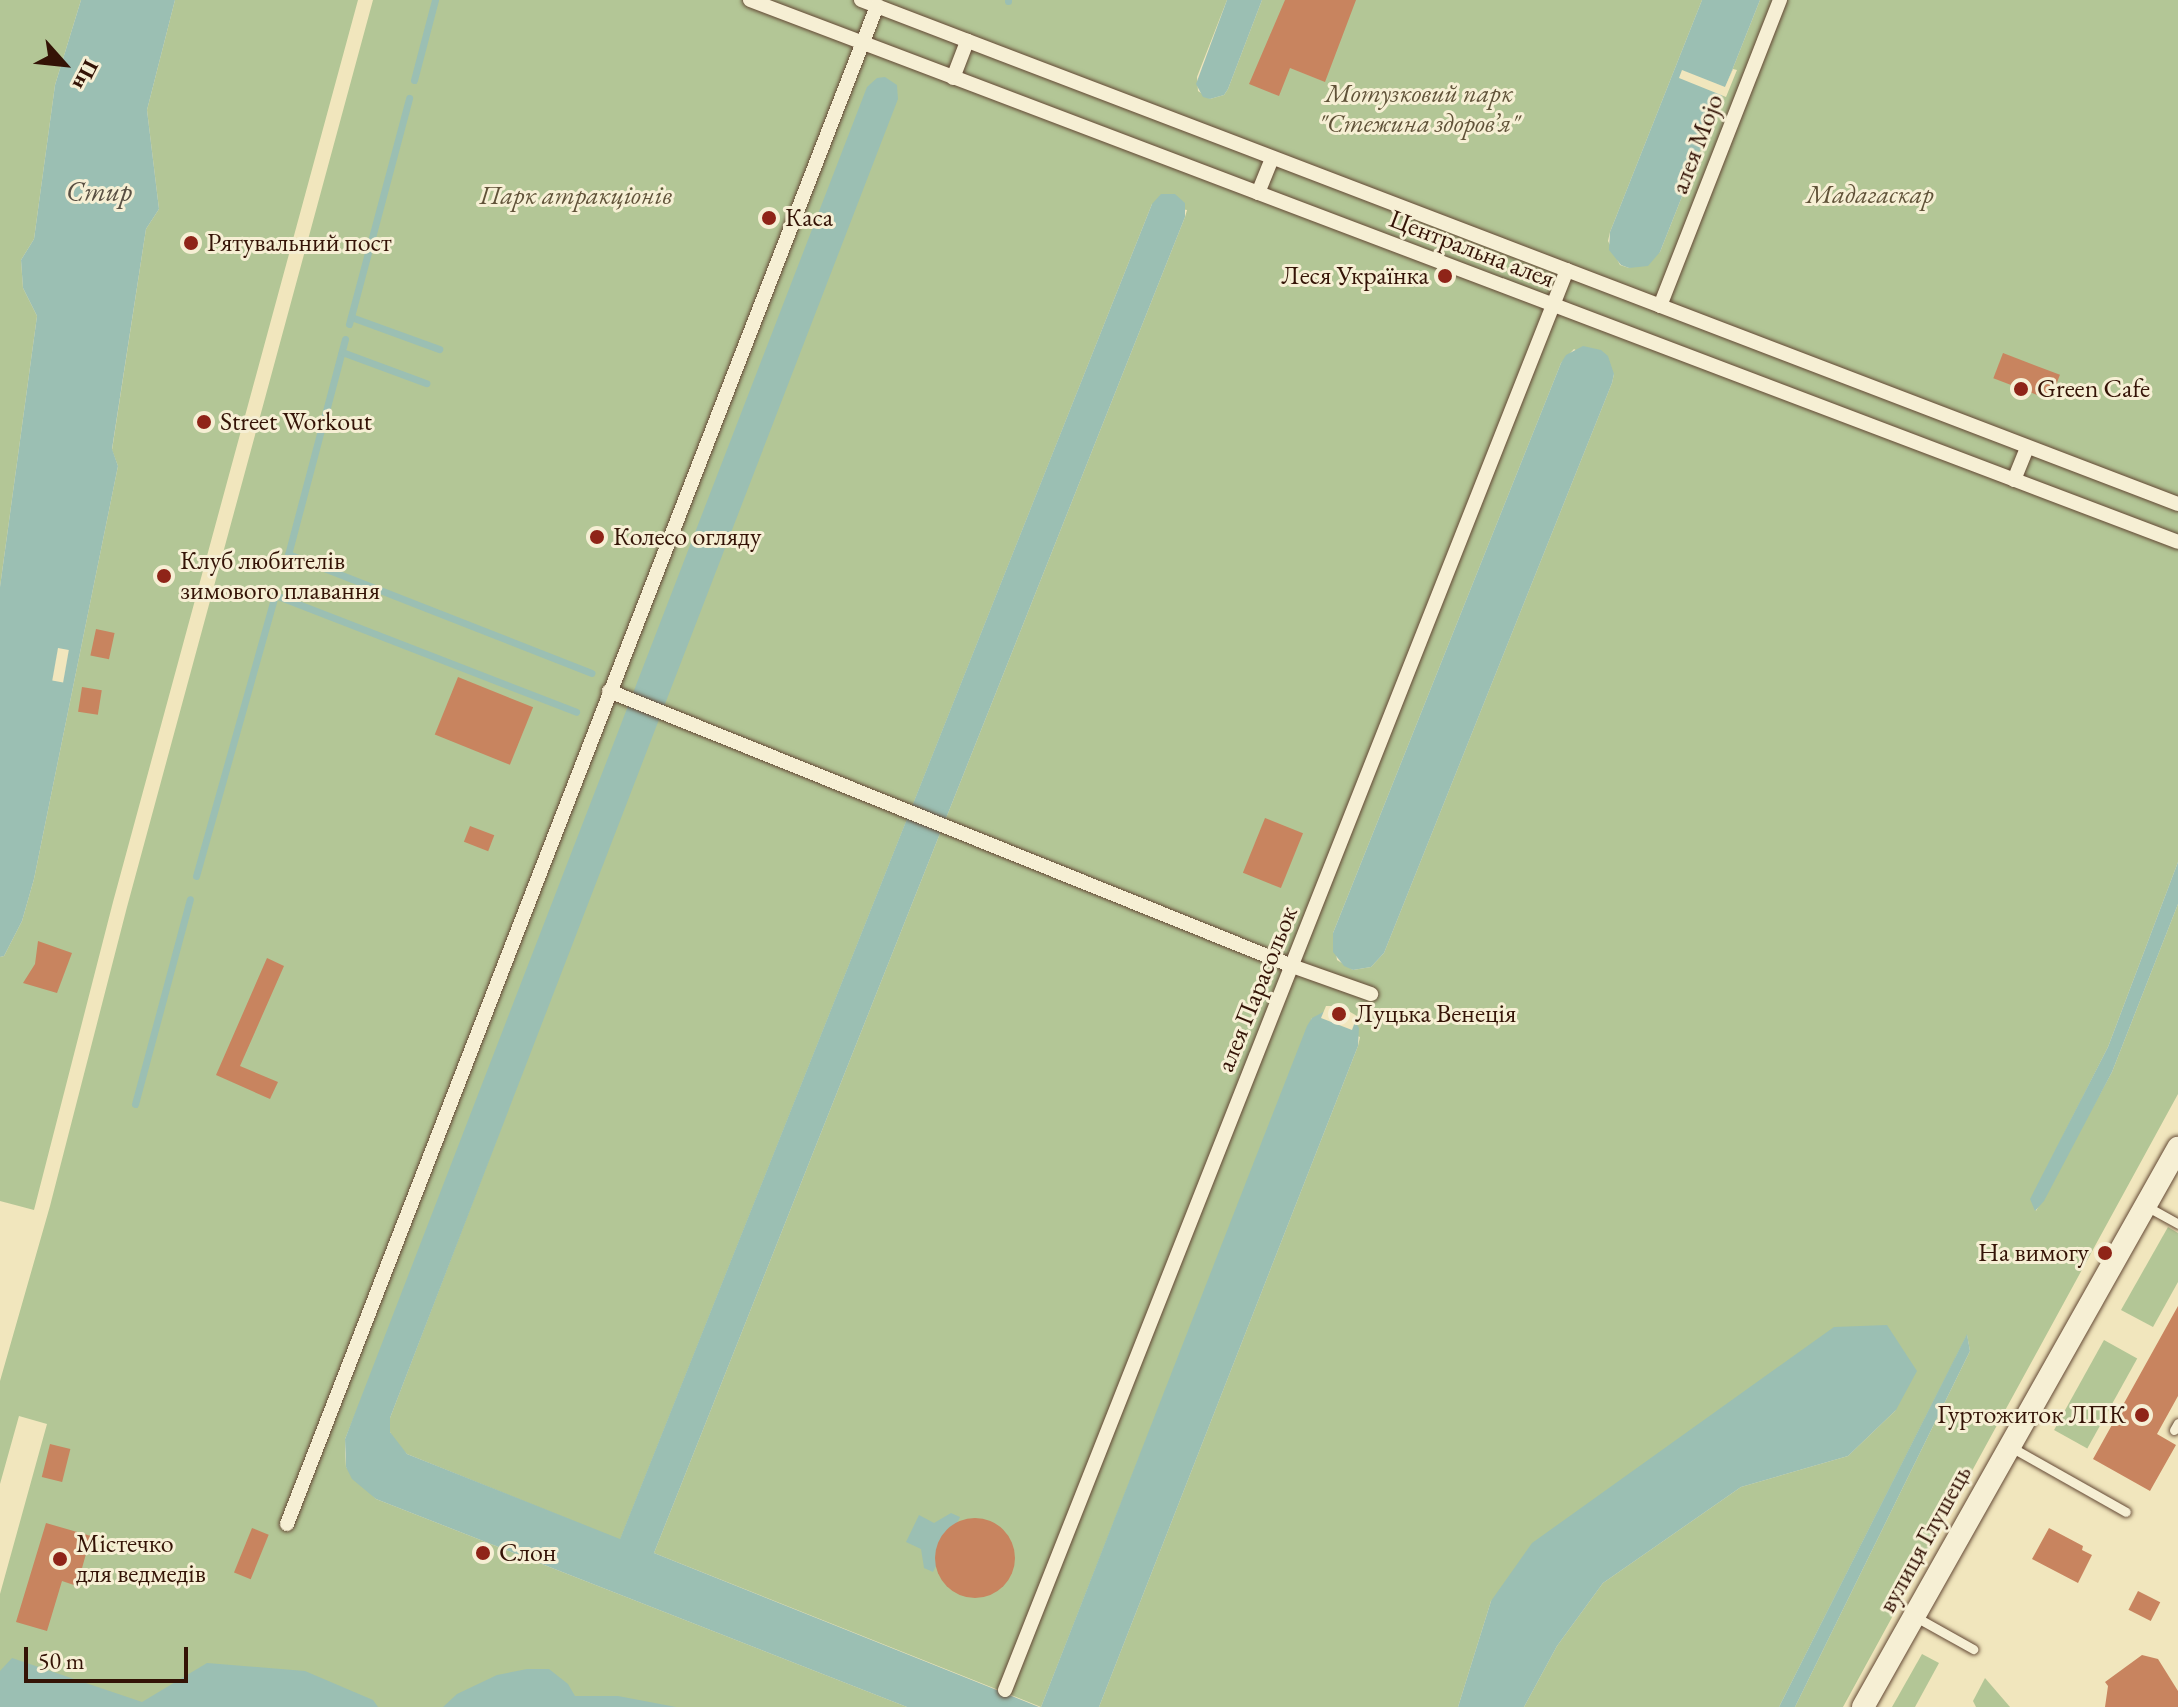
<!DOCTYPE html>
<meta charset="utf-8">
<style>
body{margin:0}
#map{position:relative;width:2178px;height:1707px;overflow:hidden;background:#f1e6bd;font-family:"EB Garamond",serif}
div>[style]{position:absolute}
.green>*{inset:0;background:#b3c696;transform-origin:0 0}
.water>*{inset:0;background:#9bbfb3}
.pier>*{inset:0;background:#f1e6bd;transform-origin:0 0}
.stream>*{height:7px;margin:-3.5px;padding:0 3.5px;transform-origin:3.5px;border-radius:3.5px;background:#9bbfb3}
.building>*{inset:0;background:#c8845f;transform-origin:0 0}
.round{border-radius:50%}
.roads{filter:drop-shadow(0 0 2px #634834) drop-shadow(0 0 2px #634834)}
.service>*{height:9px;margin:-4.5px;padding:0 4.5px;transform-origin:4.5px;border-radius:4.5px;background:#f6efd4}
.pedestrian>*{height:14px;margin:-7px;padding:0 7px;transform-origin:7px;border-radius:7px;background:#f6efd4}
.tertiary>*{height:22px;margin:-11px;padding:0 11px;transform-origin:11px;border-radius:11px;background:#f6efd4}
.dots>*{width:22px;height:22px;translate:-50% -50%;box-sizing:border-box;border:4px solid #f6efd4;border-radius:50%}
span{translate:-50% -50%;white-space:nowrap;text-align:center;line-height:1.15;-webkit-text-stroke:6px #f6efd4;paint-order:stroke}
.park-label{font-size:26px;color:#605238;font-style:italic}
.street-label{font-size:26px;color:#341306}
.poi-label{font-size:26px;color:#341306}
.left{translate:0 -50%;text-align:left}
.right{translate:-100% -50%;text-align:right}
.water-label{font-size:28px;color:#584f43;font-style:italic}
.north{position:absolute;left:24px;top:24px;width:80px;height:80px;-webkit-text-stroke:6px #f6efd4;paint-order:stroke;rotate:117deg;font-size:22px;font-weight:700;line-height:32px;text-align:center;color:#341306}
.north::after{content:'';display:block;margin:auto;width:28px;height:36px;background:#341306;clip-path:polygon(50% 0,100% 100%,50% 72%,0 100%)}
.scale{position:absolute;left:24px;top:1647px;width:164px;height:36px;box-sizing:border-box;border:4px solid #341306;border-top:0;padding-left:10px;font-size:24px;line-height:28px;white-space:nowrap;color:#341306;-webkit-text-stroke:6px #f6efd4;paint-order:stroke}
</style>
<div id="map">
<div class="green">
<i style="clip-path:polygon(0 0,81px 0,55px 85px,34px 239px,21px 260px,23px 288px,37px 316px,0 587px)"></i>
<i style="clip-path:polygon(175px 0,358px 0,113px 902px,34px 1210px,0 1201px,0 957px,4px 956px,22px 921px,34px 879px,118px 466px,112px 450px,146px 229px,159px 209px,147px 110px)"></i>
<i style="clip-path:polygon(evenodd,373px 0,1227px 0,1197px 77px,1198px 91px,1210px 99px,1224px 95px,1228px 89px,1262px 0,1702px 0,1610px 232px,1608px 241px,1620px 265px,1629px 268px,1660px 252px,1760px 0,2178px 0,2178px 862px,2108px 1047px,2031px 1199px,2036px 1211px,2112px 1072px,2178px 904px,2178px 1094px,1843px 1707px,1795px 1707px,1970px 1351px,1967px 1335px,1779px 1707px,1524px 1707px,1557px 1646px,1603px 1583px,1741px 1487px,1848px 1456px,1896px 1410px,1491px 1601px,1458px 1707px,1099px 1707px,1358px 1046px,1360px 1037px,1312px 1018px,1041px 1707px,654px 1553px,1185px 217px,1187px 210px,1152px 204px,620px 1540px,407px 1454px,396px 1444px,390px 1432px,390px 1418px,898px 91px,345px 1439px,345px 1453px,346px 1467px,376px 1499px,907px 1707px,0 1707px,0 1594px,47px 1424px,19px 1416px,0 1484px,0 1381px,50px 1206px,127px 907px,373px 0,1574px 349px,1614px 374px,1612px 383px,1384px 953px,1371px 967px,1353px 970px,1337px 960px,1333px 933px,1561px 363px,1574px 349px)"></i>
<i style="clip-path:polygon(2168px 1227px,2178px 1233px,2178px 1282px,2153px 1327px,2121px 1310px)"></i>
<i style="left:2104px;top:1340px;width:38px;height:103px;rotate:29deg"></i>
<i style="clip-path:polygon(1922px 1654px,1939px 1663px,1915px 1707px,1892px 1707px)"></i>
<i style="clip-path:polygon(1985px 1678px,2010px 1707px,1976px 1707px,1973px 1701px)"></i>
</div>
<div class="water">
<i style="clip-path:polygon(81px 0,175px 0,147px 110px,159px 209px,146px 229px,112px 449px,118px 466px,34px 879px,22px 921px,4px 956px,0 957px,0 587px,37px 316px,23px 288px,21px 260px,34px 239px,55px 85px)"></i>
<i style="clip-path:polygon(1227px 0,1262px 0,1228px 89px,1224px 95px,1210px 99px,1203px 97px,1196px 84px)"></i>
<i style="clip-path:polygon(1702px 0,1760px 0,1660px 252px,1648px 266px,1629px 268px,1621px 265px,1609px 250px,1610px 232px)"></i>
<i style="clip-path:polygon(885px 77px,897px 85px,898px 99px,390px 1418px,390px 1432px,407px 1454px,620px 1539px,1152px 204px,1161px 194px,1175px 194px,1185px 203px,1185px 217px,654px 1553px,1039px 1707px,907px 1707px,376px 1499px,352px 1479px,346px 1467px,345px 1439px,867px 87px,877px 78px)"></i>
<i style="clip-path:polygon(1583px 346px,1601px 350px,1608px 356px,1614px 374px,1612px 383px,1384px 953px,1371px 967px,1353px 970px,1344px 966px,1333px 952px,1333px 933px,1561px 363px,1566px 355px)"></i>
<i style="clip-path:polygon(2178px 862px,2178px 904px,2112px 1072px,2044px 1201px,2035px 1211px,2030px 1199px,2108px 1047px)"></i>
<i style="clip-path:polygon(1329px 1009px,1354px 1019px,1359px 1028px,1358px 1046px,1099px 1707px,1041px 1707px,1307px 1026px,1312px 1018px)"></i>
<i style="clip-path:polygon(1887px 1325px,1917px 1371px,1896px 1410px,1848px 1456px,1741px 1487px,1603px 1583px,1557px 1646px,1524px 1707px,1458px 1707px,1491px 1601px,1532px 1543px,1834px 1327px)"></i>
<i style="clip-path:polygon(1967px 1334px,1970px 1351px,1795px 1707px,1779px 1707px)"></i>
<i style="clip-path:polygon(951px 1513px,960px 1517px,933px 1572px,924px 1568px,921px 1549px,906px 1542px,919px 1515px,934px 1523px)"></i>
<i style="clip-path:polygon(12px 1658px,142px 1702px,207px 1663px,305px 1671px,373px 1700px,378px 1707px,0 1707px,0 1671px)"></i>
<i style="clip-path:polygon(527px 1669px,549px 1669px,568px 1684px,575px 1696px,618px 1696px,676px 1707px,443px 1707px,457px 1694px,497px 1675px)"></i>
</div>
<div class="pier">
<i style="clip-path:polygon(1733px 69px,1737px 70px,1726px 97px,1679px 78px,1682px 70px,1725px 87px)"></i>
<i style="left:58px;top:648px;width:11px;height:33px;rotate:10deg"></i>
<i style="clip-path:polygon(1326px 1006px,1340px 1006px,1357px 1016px,1352px 1030px,1321px 1018px)"></i>
</div>
<div class="stream">
<i style="left:1008px;top:1px;width:1px;rotate:-90deg"></i>
<i style="left:414px;top:80px;width:83px;rotate:-75.3deg"></i>
<i style="left:351px;top:317px;width:94px;rotate:20deg"></i>
<i style="left:349px;top:324px;width:234px;rotate:-75.1deg"></i>
<i style="left:345px;top:339px;width:222px;rotate:104.8deg"></i>
<i style="left:288px;top:554px;width:326px;rotate:21.4deg"></i>
<i style="left:342px;top:352px;width:90px;rotate:20.3deg"></i>
<i style="left:196px;top:876px;width:292px;rotate:-74.3deg"></i>
<i style="left:275px;top:595px;width:323px;rotate:21.2deg"></i>
<i style="left:135px;top:1104px;width:212px;rotate:-75deg"></i>
</div>
<div class="building">
<i style="clip-path:polygon(1285px 0,1356px 0,1325px 82px,1290px 68px,1279px 96px,1249px 84px)"></i>
<i style="left:2003px;top:353px;width:61px;height:27px;rotate:21deg"></i>
<i style="left:96px;top:629px;width:19px;height:27px;rotate:12deg"></i>
<i style="left:458px;top:677px;width:81px;height:62px;rotate:22deg"></i>
<i style="left:82px;top:687px;width:20px;height:25px;rotate:9deg"></i>
<i style="left:1265px;top:818px;width:41px;height:59px;rotate:22deg"></i>
<i style="left:470px;top:826px;width:26px;height:17px;rotate:21deg"></i>
<i style="clip-path:polygon(38px 941px,72px 953px,57px 993px,23px 983px,35px 964px)"></i>
<i style="clip-path:polygon(267px 958px,284px 966px,240px 1066px,278px 1082px,270px 1099px,216px 1075px)"></i>
<i style="clip-path:polygon(2178px 1306px,2178px 1396px,2157px 1434px,2176px 1445px,2150px 1491px,2093px 1459px)"></i>
<i style="left:50px;top:1444px;width:21px;height:34px;rotate:14deg"></i>
<i class="round" style="left:935px;top:1518px;width:80px;height:80px"></i>
<i style="clip-path:polygon(46px 1523px,91px 1536px,77px 1586px,62px 1581px,47px 1631px,16px 1622px)"></i>
<i style="left:252px;top:1528px;width:18px;height:48px;rotate:22deg"></i>
<i style="clip-path:polygon(2049px 1528px,2083px 1546px,2082px 1550px,2092px 1555px,2078px 1583px,2032px 1559px)"></i>
<i style="left:2138px;top:1591px;width:25px;height:21px;rotate:27deg"></i>
<i style="clip-path:polygon(2142px 1655px,2158px 1659px,2178px 1691px,2178px 1707px,2105px 1707px,2108px 1686px,2105px 1682px)"></i>
</div>
<div class="roads">
<div class="service">
<i style="left:2146px;top:1206px;width:37px;rotate:29deg"></i>
<i style="left:2174px;top:1430px;width:8px;rotate:-60deg"></i>
<i style="left:2009px;top:1446px;width:134px;rotate:29.4deg"></i>
<i style="left:1914px;top:1616px;width:68px;rotate:29.2deg"></i>
</div>
<div class="pedestrian">
<i style="left:750px;top:0;width:1527px;rotate:20.78deg"></i>
<i style="left:861px;top:0;width:1410px;rotate:20.94deg"></i>
<i style="left:953px;top:78px;width:40px;rotate:-69deg"></i>
<i style="left:1258px;top:193px;width:38px;rotate:-68deg"></i>
<i style="left:1660px;top:306px;width:329px;rotate:-68.6deg"></i>
<i style="left:2014px;top:480px;width:35px;rotate:-68deg"></i>
<i style="left:609px;top:691px;width:736px;rotate:21.93deg"></i>
<i style="left:1292px;top:966px;width:84px;rotate:19.5deg"></i>
<i style="left:287px;top:1524px;width:1629px;rotate:-68.76deg"></i>
<i style="left:1005px;top:1690px;width:1527px;rotate:-68.41deg"></i>
</div>
<div class="tertiary">
<i style="left:1863px;top:1707px;width:642px;rotate:-60.6deg"></i>
</div>
</div>
<div class="dots">
<i style="left:769px;top:218px;background:#8f2418"></i>
<i style="left:191px;top:243px;background:#8f2418"></i>
<i style="left:1445px;top:276px;background:#8f2418"></i>
<i style="left:2021px;top:389px;background:#8f2418"></i>
<i style="left:204px;top:422px;background:#8f2418"></i>
<i style="left:597px;top:537px;background:#8f2418"></i>
<i style="left:164px;top:576px;background:#8f2418"></i>
<i style="left:1339px;top:1014px;background:#8f2418"></i>
<i style="left:2105px;top:1253px;background:#8f2418"></i>
<i style="left:2142px;top:1415px;background:#8f2418"></i>
<i style="left:483px;top:1553px;background:#8f2418"></i>
<i style="left:60px;top:1559px;background:#8f2418"></i>
</div>
<div class="park-label">
<span style="left:1419px;top:109px">Мотузковий парк<br>"Стежина здоров’я"</span>
<span style="left:1870px;top:195px">Мадагаскар</span>
<span style="left:576px;top:196px">Парк атракціонів</span>
</div>
<div class="street-label">
<span style="left:1697px;top:144px;rotate:-69deg">алея Mojo</span>
<span style="left:1472px;top:249px;rotate:21deg">Центральна алея</span>
<span style="left:1257px;top:989px;rotate:-68deg">алея Парасольок</span>
<span style="left:1925px;top:1539px;rotate:-61deg">вулиця Глушець</span>
</div>
<div class="poi-label">
<span class="left" style="left:785px;top:218px">Каса</span>
<span class="left" style="left:207px;top:243px">Рятувальний пост</span>
<span class="right" style="left:1429px;top:276px">Леся Українка</span>
<span class="left" style="left:2037px;top:389px">Green Cafe</span>
<span class="left" style="left:220px;top:422px">Street Workout</span>
<span class="left" style="left:613px;top:537px">Колесо огляду</span>
<span class="left" style="left:180px;top:576px">Клуб любителів<br>зимового плавання</span>
<span class="left" style="left:1355px;top:1014px">Луцька Венеція</span>
<span class="right" style="left:2089px;top:1253px">На вимогу</span>
<span class="right" style="left:2126px;top:1415px">Гуртожиток ЛПК</span>
<span class="left" style="left:76px;top:1559px">Містечко<br>для ведмедів</span>
<span class="left" style="left:499px;top:1553px">Слон</span>
</div>
<div class="water-label">
<span style="left:99px;top:191px">Стир</span>
</div>
<div class="north">Пн</div>
<div class="scale">50 m</div>
</div>
